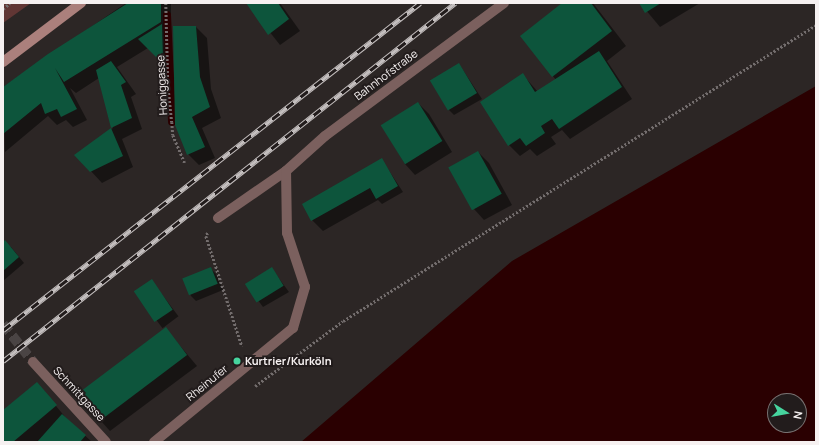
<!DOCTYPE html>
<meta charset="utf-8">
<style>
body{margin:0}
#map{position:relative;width:819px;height:445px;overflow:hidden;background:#2c2625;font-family:Manrope,sans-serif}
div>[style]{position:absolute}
.green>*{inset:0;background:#613634}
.water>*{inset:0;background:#2a0001}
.shadow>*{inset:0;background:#0007;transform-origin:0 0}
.stream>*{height:8px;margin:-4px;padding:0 4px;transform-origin:4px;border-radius:4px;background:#2a0001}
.building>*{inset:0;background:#0d553c;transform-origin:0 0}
.minor-tunnel>*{height:10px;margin-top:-5px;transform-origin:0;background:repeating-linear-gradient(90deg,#4a4444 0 10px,transparent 0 15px)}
.path>*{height:2.5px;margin-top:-1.25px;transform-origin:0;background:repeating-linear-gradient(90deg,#736d6d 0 2px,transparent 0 4px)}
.minor>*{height:10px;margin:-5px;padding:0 5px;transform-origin:5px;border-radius:5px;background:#7b605e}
.secondary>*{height:10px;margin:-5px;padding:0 5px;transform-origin:5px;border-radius:5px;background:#ab807c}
.rail>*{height:4.5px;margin-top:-2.25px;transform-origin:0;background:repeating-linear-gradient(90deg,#221c1c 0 9px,#c4bfbf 0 18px);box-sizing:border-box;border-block:1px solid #c4bfbf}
.dots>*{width:11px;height:11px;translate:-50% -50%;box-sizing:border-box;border:2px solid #221c1c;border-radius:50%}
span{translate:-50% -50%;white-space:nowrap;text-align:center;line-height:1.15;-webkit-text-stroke:4px #221c1c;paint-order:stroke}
.street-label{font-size:11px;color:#f6f1f1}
.poi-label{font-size:11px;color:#f6f1f1;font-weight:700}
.left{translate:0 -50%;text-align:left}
.frame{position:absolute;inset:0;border:4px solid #f6f1f1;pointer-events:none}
.north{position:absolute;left:767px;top:393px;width:40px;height:40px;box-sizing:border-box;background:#221c1c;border:1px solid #777171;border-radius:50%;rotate:101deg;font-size:11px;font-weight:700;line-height:16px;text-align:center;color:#f6f1f1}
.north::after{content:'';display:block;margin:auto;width:14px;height:18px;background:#46d49e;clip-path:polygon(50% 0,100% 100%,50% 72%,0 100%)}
</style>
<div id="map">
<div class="green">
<i style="clip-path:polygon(3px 3px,31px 3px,3px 23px)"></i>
</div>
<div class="water">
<i style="clip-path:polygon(evenodd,816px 86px,816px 442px,301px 442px,512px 261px,816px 86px,775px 401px,799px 401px,799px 425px,775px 425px,775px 401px)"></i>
</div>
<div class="shadow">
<i style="clip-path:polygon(126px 3px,171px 3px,171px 33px,167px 36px,168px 65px,166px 66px,148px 48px,117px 67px,136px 94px,131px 97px,142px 129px,122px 139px,133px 167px,102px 183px,76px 155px,113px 128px,99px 78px,76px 93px,70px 88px,87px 120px,73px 127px,66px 120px,57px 125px,48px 116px,5px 152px,3px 87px)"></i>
<i style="clip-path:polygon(247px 3px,280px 3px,300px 31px,280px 45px)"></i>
<i style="clip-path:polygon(564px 3px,593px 3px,626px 46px,607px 61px,632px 99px,570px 139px,562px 130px,551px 137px,556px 144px,537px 156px,530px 149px,520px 156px,509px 145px,523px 75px,538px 92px,556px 80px,521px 36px)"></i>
<i style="clip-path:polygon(640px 3px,700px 3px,660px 27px)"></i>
<i style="clip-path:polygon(196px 27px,207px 38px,211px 89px,221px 118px,202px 128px,215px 158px,199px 165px,188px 154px)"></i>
<i style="clip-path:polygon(459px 64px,482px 99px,454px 115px,448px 109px)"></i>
<i style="clip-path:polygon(418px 103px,429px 114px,452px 152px,415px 175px,405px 164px,382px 125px)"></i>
<i style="clip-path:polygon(478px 152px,489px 163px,512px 205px,484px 220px,474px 209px)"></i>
<i style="clip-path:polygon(382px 160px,403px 192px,382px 204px,378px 200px,323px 231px,312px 220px)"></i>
<i style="clip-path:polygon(3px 244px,11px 247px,24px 263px,3px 281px)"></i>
<i style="clip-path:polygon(211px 269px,216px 274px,223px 290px,196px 301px,191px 296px,184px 280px)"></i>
<i style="clip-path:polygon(272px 269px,289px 292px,263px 307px,247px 285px)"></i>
<i style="left:152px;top:281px;width:44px;height:20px;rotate:53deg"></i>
<i style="clip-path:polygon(166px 329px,197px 366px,110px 431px,100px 420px)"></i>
<i style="clip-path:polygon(37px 383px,66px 418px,92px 442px,6px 442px,3px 439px,3px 411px)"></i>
</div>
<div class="stream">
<i style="left:167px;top:15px;width:107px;rotate:87.3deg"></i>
</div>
<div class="building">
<i style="clip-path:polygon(128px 3px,161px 3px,161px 22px,64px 82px,55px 68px,77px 109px,61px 117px,57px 109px,45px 114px,41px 103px,3px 134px,3px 87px,48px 54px)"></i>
<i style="clip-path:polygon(246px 3px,278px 3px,289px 19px,268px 35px)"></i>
<i style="clip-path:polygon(562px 3px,591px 3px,612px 31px,552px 77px,520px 36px)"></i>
<i style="clip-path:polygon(639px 3px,661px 3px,645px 13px)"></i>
<i style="clip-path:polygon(162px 24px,163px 59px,160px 61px,138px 39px)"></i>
<i style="clip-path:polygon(173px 26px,196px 26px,200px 77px,210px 107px,192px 117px,205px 147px,187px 155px,175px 125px)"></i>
<i style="clip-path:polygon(599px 51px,622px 87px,559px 129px,552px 119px,541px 126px,545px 133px,526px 146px,520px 138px,508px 146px,480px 102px,523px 73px,535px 92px)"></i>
<i style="clip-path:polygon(111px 61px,126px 82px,121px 85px,132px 118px,111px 128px,96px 70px)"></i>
<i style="left:459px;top:63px;width:35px;height:34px;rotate:59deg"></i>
<i style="left:418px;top:102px;width:46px;height:44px;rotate:58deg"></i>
<i style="clip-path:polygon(111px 128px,123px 156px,90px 172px,74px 155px)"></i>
<i style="left:478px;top:151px;width:49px;height:34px;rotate:61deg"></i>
<i style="clip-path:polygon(382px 158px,398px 186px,376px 199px,370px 188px,311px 221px,302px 204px)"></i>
<i style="clip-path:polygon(5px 240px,19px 257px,3px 271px,3px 242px)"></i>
<i style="left:211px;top:267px;width:18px;height:31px;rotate:68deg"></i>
<i style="left:272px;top:267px;width:22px;height:32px;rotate:58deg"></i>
<i style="left:152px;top:279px;width:37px;height:22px;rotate:56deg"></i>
<i style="left:166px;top:327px;width:35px;height:110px;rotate:53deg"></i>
<i style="clip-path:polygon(37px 382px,57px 405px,13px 442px,4px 442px,3px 410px)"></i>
<i style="clip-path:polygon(62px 414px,86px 435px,80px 442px,37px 442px)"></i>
</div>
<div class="minor-tunnel">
<i style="left:3px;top:324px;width:48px;rotate:51.7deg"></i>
</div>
<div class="path">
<i style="left:166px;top:3px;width:82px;rotate:88.6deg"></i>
<i style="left:168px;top:85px;width:37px;rotate:84deg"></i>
<i style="left:172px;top:122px;width:13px;rotate:86deg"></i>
<i style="left:173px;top:135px;width:30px;rotate:67deg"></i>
<i style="left:3px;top:9px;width:9px;rotate:-41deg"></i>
<i style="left:208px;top:233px;width:4px;rotate:124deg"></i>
<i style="left:206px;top:236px;width:116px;rotate:71.9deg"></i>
<i style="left:255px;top:386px;width:109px;rotate:-36.5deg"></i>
<i style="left:343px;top:321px;width:558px;rotate:-32.04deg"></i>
</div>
<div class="minor">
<i style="left:218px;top:218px;width:83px;rotate:-34.7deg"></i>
<i style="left:286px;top:171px;width:52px;rotate:-41.9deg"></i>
<i style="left:325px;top:136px;width:223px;rotate:-36.6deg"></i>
<i style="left:33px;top:362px;width:108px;rotate:47.6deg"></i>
<i style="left:154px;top:442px;width:180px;rotate:-39.4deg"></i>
<i style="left:293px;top:328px;width:43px;rotate:-73.7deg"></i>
<i style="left:305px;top:287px;width:57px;rotate:-108.4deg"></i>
<i style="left:287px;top:233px;width:62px;rotate:-90.9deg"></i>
</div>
<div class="secondary">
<i style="left:3px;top:62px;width:98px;rotate:-37.1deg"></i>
</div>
<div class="rail">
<i style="left:3px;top:330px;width:530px;rotate:-38.1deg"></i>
<i style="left:3px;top:361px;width:577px;rotate:-38.38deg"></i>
</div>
<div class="dots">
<i style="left:237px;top:361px;background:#46d49e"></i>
</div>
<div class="street-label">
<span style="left:386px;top:75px;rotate:-37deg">Bahnhofstraße</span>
<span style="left:162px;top:85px;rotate:-93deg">Honiggasse</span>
<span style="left:207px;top:383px;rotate:-39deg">Rheinufer</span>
<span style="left:79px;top:394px;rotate:47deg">Schmittgasse</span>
</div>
<div class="poi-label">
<span class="left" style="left:245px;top:361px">Kurtrier/Kurköln</span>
</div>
<div class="frame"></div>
<div class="north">N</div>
</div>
